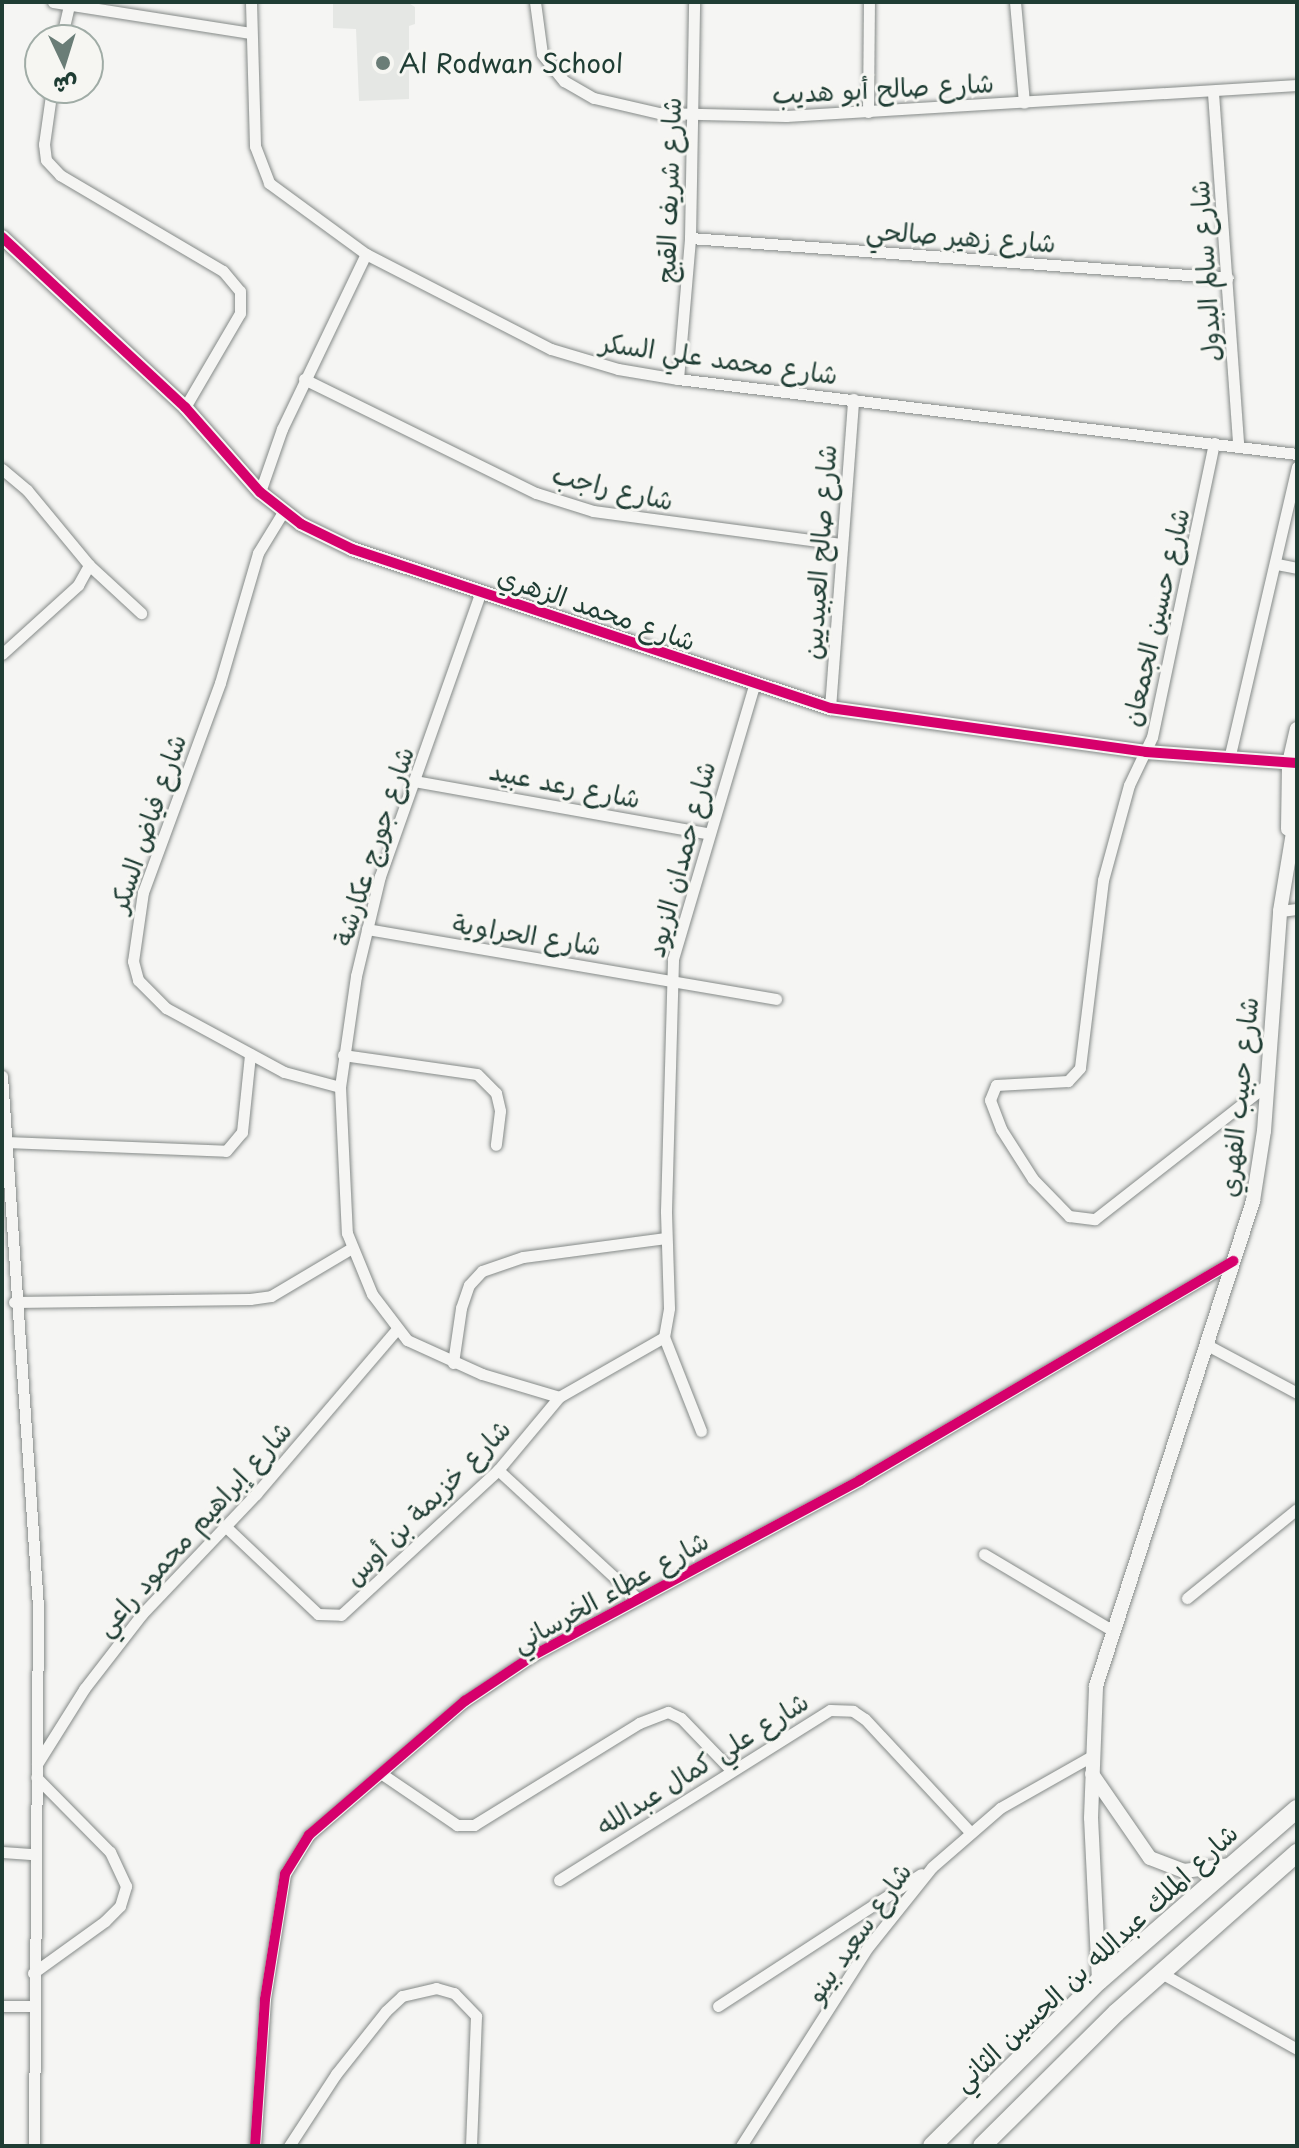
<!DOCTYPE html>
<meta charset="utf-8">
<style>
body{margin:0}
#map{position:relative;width:1299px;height:2148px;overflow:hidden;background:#f5f5f3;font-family:"Playpen Sans","Playpen Sans Arabic",sans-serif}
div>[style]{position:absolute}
.built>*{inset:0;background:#e5e7e4}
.roads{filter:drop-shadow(0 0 2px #858a88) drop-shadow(0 0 2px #858a88)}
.minor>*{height:11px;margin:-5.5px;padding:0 5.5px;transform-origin:5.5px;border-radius:5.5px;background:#f5f5f3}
.tertiary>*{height:14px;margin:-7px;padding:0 7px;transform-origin:7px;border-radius:7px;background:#f5f5f3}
.trunk>*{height:18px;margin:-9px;padding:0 9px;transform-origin:9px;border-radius:9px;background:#f5f5f3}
.cycleway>*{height:10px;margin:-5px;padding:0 5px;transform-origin:5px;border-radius:5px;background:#d6006c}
.dots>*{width:22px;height:22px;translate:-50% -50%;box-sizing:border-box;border:4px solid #f6f6f2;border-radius:50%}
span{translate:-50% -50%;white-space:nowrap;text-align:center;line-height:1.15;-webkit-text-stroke:6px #f6f6f2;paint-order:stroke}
.poi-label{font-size:26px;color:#1f3d34}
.left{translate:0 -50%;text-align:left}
.street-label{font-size:26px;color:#1f3d34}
.frame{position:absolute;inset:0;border:4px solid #1f3d34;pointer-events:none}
.north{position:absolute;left:24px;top:24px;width:80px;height:80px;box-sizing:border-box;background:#f6f6f2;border:2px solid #a0aca6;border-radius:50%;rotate:176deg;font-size:22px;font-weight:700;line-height:32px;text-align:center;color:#1f3d34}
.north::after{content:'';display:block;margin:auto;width:28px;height:36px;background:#6a7d77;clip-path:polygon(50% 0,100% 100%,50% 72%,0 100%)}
</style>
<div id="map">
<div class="built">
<i style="clip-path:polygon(333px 2px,407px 2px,415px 7px,415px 24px,409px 26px,409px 99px,359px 101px,356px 29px,333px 28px)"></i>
</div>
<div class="roads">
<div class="minor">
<i style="left:53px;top:2px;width:200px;rotate:8.9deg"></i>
<i style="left:251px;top:2px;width:144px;rotate:88.4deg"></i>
<i style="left:255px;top:146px;width:40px;rotate:69deg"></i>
<i style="left:269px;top:183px;width:120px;rotate:36.2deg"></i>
<i style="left:366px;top:254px;width:208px;rotate:27.2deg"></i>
<i style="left:551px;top:349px;width:70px;rotate:16.6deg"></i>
<i style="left:618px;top:369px;width:61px;rotate:9.5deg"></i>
<i style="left:678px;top:379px;width:624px;rotate:6.91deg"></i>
<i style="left:535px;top:2px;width:52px;rotate:82.3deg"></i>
<i style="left:542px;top:54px;width:35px;rotate:51deg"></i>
<i style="left:564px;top:81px;width:34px;rotate:30deg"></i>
<i style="left:594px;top:98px;width:67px;rotate:13deg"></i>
<i style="left:659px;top:113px;width:127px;rotate:1.4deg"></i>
<i style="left:786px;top:116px;width:512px;rotate:-3.47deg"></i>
<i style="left:1015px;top:2px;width:101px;rotate:84.9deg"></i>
<i style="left:61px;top:40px;width:36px;rotate:-77deg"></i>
<i style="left:52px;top:88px;width:57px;rotate:98.1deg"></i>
<i style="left:44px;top:144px;width:16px;rotate:83deg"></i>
<i style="left:46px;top:160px;width:21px;rotate:47deg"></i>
<i style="left:60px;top:175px;width:189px;rotate:30.5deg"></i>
<i style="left:223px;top:271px;width:26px;rotate:50deg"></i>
<i style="left:240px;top:291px;width:22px;rotate:90deg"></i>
<i style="left:240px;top:313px;width:109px;rotate:120.3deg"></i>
<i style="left:1213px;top:93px;width:354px;rotate:85.9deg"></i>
<i style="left:868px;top:112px;width:110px;rotate:-89.5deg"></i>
<i style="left:690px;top:238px;width:539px;rotate:4.25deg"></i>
<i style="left:304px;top:379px;width:258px;rotate:26.2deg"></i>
<i style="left:536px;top:493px;width:60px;rotate:17.5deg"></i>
<i style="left:593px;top:511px;width:250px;rotate:7.6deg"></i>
<i style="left:678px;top:379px;width:142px;rotate:-85.1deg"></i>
<i style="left:690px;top:238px;width:236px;rotate:-89deg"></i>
<i style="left:1214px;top:443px;width:300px;rotate:101.9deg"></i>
<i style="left:1152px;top:737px;width:53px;rotate:115.6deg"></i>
<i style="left:1129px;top:785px;width:98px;rotate:105.3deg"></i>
<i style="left:1103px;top:880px;width:189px;rotate:97deg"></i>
<i style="left:1080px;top:1068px;width:18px;rotate:133deg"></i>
<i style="left:1068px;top:1081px;width:72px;rotate:176.8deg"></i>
<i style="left:996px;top:1085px;width:16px;rotate:112deg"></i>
<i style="left:990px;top:1100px;width:31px;rotate:69deg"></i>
<i style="left:1001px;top:1129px;width:59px;rotate:57.4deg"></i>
<i style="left:1033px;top:1179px;width:52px;rotate:45.8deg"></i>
<i style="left:1069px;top:1216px;width:26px;rotate:7deg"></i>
<i style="left:1095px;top:1219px;width:219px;rotate:-38deg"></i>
<i style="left:2px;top:469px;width:33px;rotate:40deg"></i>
<i style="left:27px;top:490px;width:97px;rotate:50.4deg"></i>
<i style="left:89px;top:565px;width:71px;rotate:42.7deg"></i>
<i style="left:260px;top:492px;width:67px;rotate:-70.8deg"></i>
<i style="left:282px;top:429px;width:194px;rotate:-64.4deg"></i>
<i style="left:283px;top:512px;width:48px;rotate:121.4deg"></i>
<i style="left:258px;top:553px;width:135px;rotate:106.3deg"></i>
<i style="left:220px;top:683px;width:223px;rotate:110.2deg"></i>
<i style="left:143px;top:892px;width:70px;rotate:98.2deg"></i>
<i style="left:133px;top:961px;width:20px;rotate:75deg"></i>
<i style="left:138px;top:980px;width:40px;rotate:45deg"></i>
<i style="left:166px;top:1008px;width:134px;rotate:28.5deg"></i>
<i style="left:284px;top:1072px;width:58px;rotate:15deg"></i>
<i style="left:1277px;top:564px;width:20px;rotate:11deg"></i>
<i style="left:481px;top:591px;width:302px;rotate:109.5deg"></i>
<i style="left:380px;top:876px;width:103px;rotate:103.5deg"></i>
<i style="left:356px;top:976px;width:112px;rotate:98.2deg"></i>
<i style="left:340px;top:1087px;width:146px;rotate:87.3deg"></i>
<i style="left:347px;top:1233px;width:66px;rotate:67.7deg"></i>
<i style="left:372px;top:1294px;width:58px;rotate:52.7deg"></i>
<i style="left:407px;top:1340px;width:82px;rotate:24.4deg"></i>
<i style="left:482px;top:1374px;width:80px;rotate:16.6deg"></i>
<i style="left:2px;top:654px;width:103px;rotate:-42.2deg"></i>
<i style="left:78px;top:585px;width:23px;rotate:-61deg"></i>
<i style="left:830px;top:708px;width:310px;rotate:-85.7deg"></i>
<i style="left:1229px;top:759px;width:300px;rotate:-76.9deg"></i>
<i style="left:414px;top:781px;width:298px;rotate:10.1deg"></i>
<i style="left:1280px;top:911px;width:17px;rotate:-7deg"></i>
<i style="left:367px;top:929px;width:415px;rotate:9.7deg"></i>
<i style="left:343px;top:1055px;width:135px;rotate:8.1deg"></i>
<i style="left:477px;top:1074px;width:27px;rotate:45deg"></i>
<i style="left:496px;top:1093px;width:18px;rotate:77deg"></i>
<i style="left:500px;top:1111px;width:34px;rotate:97deg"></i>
<i style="left:2px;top:1076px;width:532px;rotate:86.12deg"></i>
<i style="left:38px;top:1607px;width:539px;rotate:90.43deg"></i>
<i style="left:6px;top:1142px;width:220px;rotate:2.3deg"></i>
<i style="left:226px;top:1151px;width:25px;rotate:-50deg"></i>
<i style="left:242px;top:1132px;width:78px;rotate:-84.1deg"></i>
<i style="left:14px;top:1302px;width:236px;rotate:-0.7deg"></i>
<i style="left:250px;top:1299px;width:21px;rotate:-8deg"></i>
<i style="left:271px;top:1296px;width:92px;rotate:-30.7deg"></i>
<i style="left:664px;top:1337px;width:101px;rotate:68.5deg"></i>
<i style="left:1209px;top:1346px;width:100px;rotate:28.1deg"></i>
<i style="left:453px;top:1363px;width:56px;rotate:-81.7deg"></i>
<i style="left:461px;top:1308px;width:24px;rotate:-71deg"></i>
<i style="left:469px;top:1285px;width:19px;rotate:-47deg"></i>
<i style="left:482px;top:1271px;width:43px;rotate:-18.9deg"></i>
<i style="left:523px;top:1257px;width:144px;rotate:-7.6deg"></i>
<i style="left:498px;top:1470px;width:190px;rotate:42.7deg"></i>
<i style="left:225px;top:1526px;width:128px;rotate:43.4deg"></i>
<i style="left:318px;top:1614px;width:23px;rotate:2deg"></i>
<i style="left:341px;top:1615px;width:214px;rotate:-42.7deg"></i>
<i style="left:498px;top:1470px;width:95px;rotate:-50.1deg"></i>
<i style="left:559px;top:1397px;width:121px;rotate:-29.7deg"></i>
<i style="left:664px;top:1337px;width:29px;rotate:-80deg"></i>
<i style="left:669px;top:1308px;width:97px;rotate:-91.8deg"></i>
<i style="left:666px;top:1211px;width:252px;rotate:-88.4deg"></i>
<i style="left:673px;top:959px;width:285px;rotate:-73.5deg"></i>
<i style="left:984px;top:1554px;width:147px;rotate:30.8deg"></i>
<i style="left:1187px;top:1598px;width:141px;rotate:-39deg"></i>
<i style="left:37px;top:1764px;width:89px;rotate:-57.9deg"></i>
<i style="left:84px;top:1689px;width:95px;rotate:-52.3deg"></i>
<i style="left:142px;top:1614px;width:166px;rotate:-46.5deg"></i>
<i style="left:256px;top:1494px;width:216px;rotate:-49.5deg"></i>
<i style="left:382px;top:1774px;width:91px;rotate:34.2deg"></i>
<i style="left:457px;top:1825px;width:17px"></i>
<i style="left:474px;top:1825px;width:194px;rotate:-31.7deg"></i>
<i style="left:639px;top:1723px;width:31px;rotate:-21deg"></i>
<i style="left:668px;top:1712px;width:14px;rotate:25deg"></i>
<i style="left:681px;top:1718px;width:71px;rotate:46.1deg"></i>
<i style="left:2px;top:1852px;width:32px;rotate:4deg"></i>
<i style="left:559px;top:1880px;width:320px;rotate:-32.1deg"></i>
<i style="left:830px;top:1710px;width:23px;rotate:2deg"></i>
<i style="left:853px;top:1711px;width:14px;rotate:34deg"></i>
<i style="left:865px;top:1719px;width:153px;rotate:47.1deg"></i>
<i style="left:33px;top:1973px;width:89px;rotate:-35.8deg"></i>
<i style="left:105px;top:1921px;width:21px;rotate:-45deg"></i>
<i style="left:120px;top:1906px;width:21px;rotate:-73deg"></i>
<i style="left:126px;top:1886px;width:38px;rotate:-115deg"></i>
<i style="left:110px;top:1852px;width:105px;rotate:-134.6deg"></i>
<i style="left:1161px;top:1973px;width:156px;rotate:29.2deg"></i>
<i style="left:2px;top:2006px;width:31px"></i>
<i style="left:718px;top:2006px;width:242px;rotate:-33deg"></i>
<i style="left:255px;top:2146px;width:147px;rotate:-86.1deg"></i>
<i style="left:265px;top:1999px;width:127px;rotate:-80.9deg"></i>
<i style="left:285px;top:1874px;width:46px;rotate:-58.4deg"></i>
<i style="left:309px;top:1835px;width:206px;rotate:-40.7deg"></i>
<i style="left:465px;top:1701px;width:83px;rotate:-33.7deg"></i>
<i style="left:534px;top:1655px;width:370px;rotate:-28.2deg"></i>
<i style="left:860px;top:1480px;width:433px;rotate:-30.4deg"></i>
<i style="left:289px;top:2146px;width:86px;rotate:-56.9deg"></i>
<i style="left:336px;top:2074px;width:80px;rotate:-51.6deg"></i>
<i style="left:386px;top:2011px;width:22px;rotate:-43deg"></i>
<i style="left:402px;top:1996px;width:35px;rotate:-13deg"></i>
<i style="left:436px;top:1988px;width:19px;rotate:16deg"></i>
<i style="left:454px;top:1993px;width:32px;rotate:46deg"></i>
<i style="left:476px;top:2016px;width:130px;rotate:92.2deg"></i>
<i style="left:741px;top:2146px;width:236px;rotate:-57.5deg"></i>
<i style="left:868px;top:1947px;width:102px;rotate:-51.3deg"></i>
<i style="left:932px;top:1867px;width:90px;rotate:-40.9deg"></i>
<i style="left:1000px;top:1808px;width:103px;rotate:-29.5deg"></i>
</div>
<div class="tertiary">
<i style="left:2px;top:237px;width:250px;rotate:42.9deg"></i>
<i style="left:185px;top:407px;width:113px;rotate:48.6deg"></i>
<i style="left:260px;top:492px;width:52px;rotate:38deg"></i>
<i style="left:301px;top:524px;width:57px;rotate:26.1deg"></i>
<i style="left:352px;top:549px;width:504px;rotate:18.4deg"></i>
<i style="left:830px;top:708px;width:319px;rotate:7.9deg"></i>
<i style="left:1146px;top:752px;width:151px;rotate:4.2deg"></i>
<i style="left:1288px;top:829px;width:66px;rotate:-89.1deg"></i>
<i style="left:1289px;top:763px;width:35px;rotate:-77deg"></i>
<i style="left:1092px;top:1774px;width:102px;rotate:55.4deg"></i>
<i style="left:1150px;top:1858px;width:36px;rotate:21deg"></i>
<i style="left:1184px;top:1871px;width:47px;rotate:-7.3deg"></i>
<i style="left:1099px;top:1981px;width:163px;rotate:-92.8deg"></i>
<i style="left:1091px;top:1818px;width:132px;rotate:-87.8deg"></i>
<i style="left:1096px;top:1686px;width:510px;rotate:-72.06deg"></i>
<i style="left:1253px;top:1201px;width:71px;rotate:-81.1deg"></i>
<i style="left:1264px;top:1131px;width:221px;rotate:-85.8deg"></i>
<i style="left:1280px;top:911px;width:104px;rotate:-80.6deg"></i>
</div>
<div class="trunk">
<i style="left:932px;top:2146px;width:235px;rotate:-44.7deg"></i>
<i style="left:1099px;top:1981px;width:262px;rotate:-41deg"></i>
<i style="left:982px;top:2146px;width:189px;rotate:-44.8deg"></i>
<i style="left:1116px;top:2013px;width:242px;rotate:-41.5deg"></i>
</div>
</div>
<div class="cycleway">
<i style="left:2px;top:237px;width:250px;rotate:42.9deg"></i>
<i style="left:185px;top:407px;width:113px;rotate:48.6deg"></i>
<i style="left:260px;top:492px;width:52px;rotate:38deg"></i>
<i style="left:301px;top:524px;width:57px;rotate:26.1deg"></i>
<i style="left:352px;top:549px;width:504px;rotate:18.4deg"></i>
<i style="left:830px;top:708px;width:319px;rotate:7.9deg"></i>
<i style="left:1146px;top:752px;width:151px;rotate:4.2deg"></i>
<i style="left:255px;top:2146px;width:147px;rotate:-86.1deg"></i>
<i style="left:265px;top:1999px;width:127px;rotate:-80.9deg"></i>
<i style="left:285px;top:1874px;width:46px;rotate:-58.4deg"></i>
<i style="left:309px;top:1835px;width:206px;rotate:-40.7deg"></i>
<i style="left:465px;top:1701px;width:83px;rotate:-33.7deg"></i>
<i style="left:534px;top:1655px;width:370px;rotate:-28.2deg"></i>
<i style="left:860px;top:1480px;width:433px;rotate:-30.4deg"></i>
</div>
<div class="dots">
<i style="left:383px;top:63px;background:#6a7d77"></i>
</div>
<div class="poi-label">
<span class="left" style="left:399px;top:63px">Al Rodwan School</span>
</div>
<div class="street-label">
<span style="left:883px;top:88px;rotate:-3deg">شارع صالح أبو هديب</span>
<span style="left:668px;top:190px;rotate:-88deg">شارع شريف القبج</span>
<span style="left:961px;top:236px;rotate:4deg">شارع زهير صالحي</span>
<span style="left:1205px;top:271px;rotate:-94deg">شارع سالم البدول</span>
<span style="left:719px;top:358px;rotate:8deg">شارع محمد علي السكر</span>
<span style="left:613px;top:487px;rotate:13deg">شارع راجب</span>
<span style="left:819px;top:552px;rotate:-86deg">شارع صالح العبيديين</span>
<span style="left:597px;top:608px;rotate:19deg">شارع محمد الزهري</span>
<span style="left:1155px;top:617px;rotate:-77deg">شارع حسين الجمعان</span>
<span style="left:565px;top:784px;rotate:11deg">شارع رعد عبيد</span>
<span style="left:147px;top:823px;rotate:-71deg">شارع فياض السكر</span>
<span style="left:373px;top:846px;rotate:-72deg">شارع جورج عكارشة</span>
<span style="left:680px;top:859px;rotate:-75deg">شارع حمدان الزيود</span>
<span style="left:527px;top:934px;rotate:9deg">شارع الحراوية</span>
<span style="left:1238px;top:1097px;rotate:-84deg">شارع حبيب الفهري</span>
<span style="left:427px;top:1502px;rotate:-45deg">شارع خزيمة بن أوس</span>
<span style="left:193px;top:1528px;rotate:-48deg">شارع إبراهيم محمود راعي</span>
<span style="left:610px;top:1591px;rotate:-29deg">شارع عطاء الخرساني</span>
<span style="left:702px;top:1763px;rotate:-32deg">شارع علي كمال عبدالله</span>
<span style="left:858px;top:1932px;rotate:-55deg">شارع سعيد بينو</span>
<span style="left:1095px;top:1957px;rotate:-43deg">شارع الملك عبدالله بن الحسين الثاني</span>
</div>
<div class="frame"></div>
<div class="north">ش</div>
</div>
